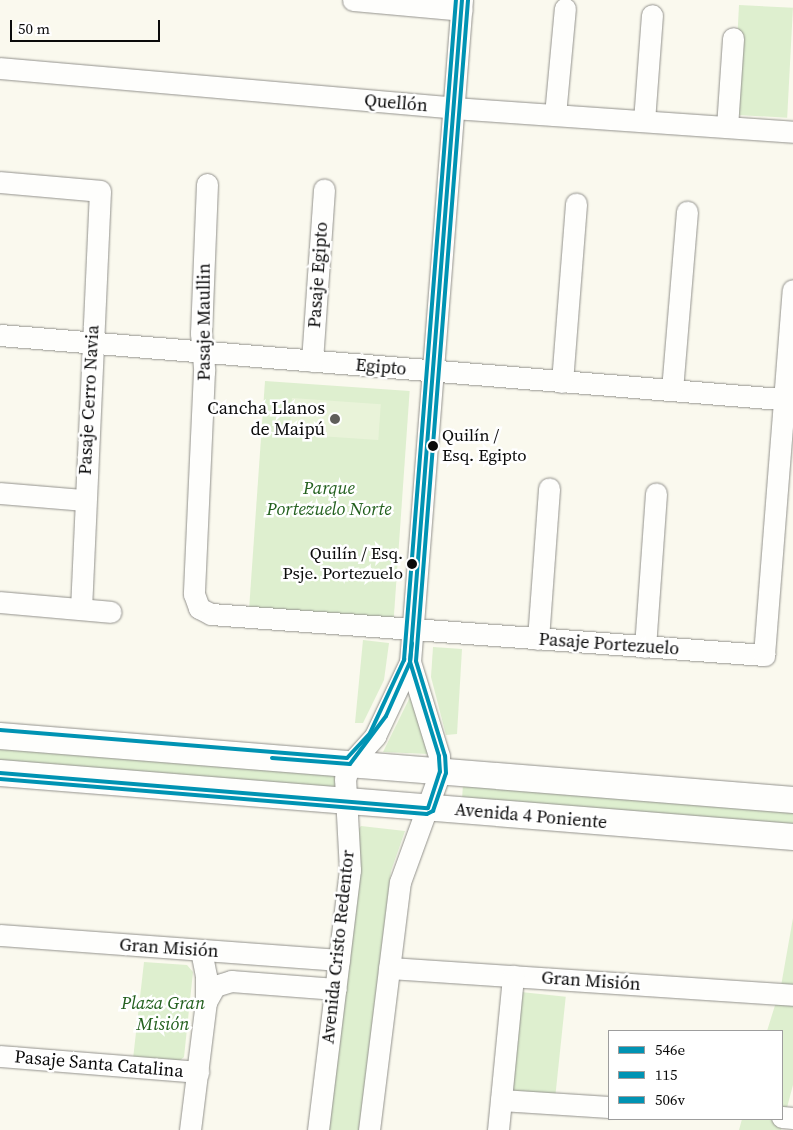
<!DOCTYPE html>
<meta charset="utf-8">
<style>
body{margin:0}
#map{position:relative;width:793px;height:1130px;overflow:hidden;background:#faf9ee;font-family:"Source Serif 4",serif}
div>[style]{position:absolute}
.green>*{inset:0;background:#deefcf;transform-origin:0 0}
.pitch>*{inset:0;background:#e9f3d9;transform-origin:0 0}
.roads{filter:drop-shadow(0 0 1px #93928d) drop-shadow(0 0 1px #93928d)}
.minor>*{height:21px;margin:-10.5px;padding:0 10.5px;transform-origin:10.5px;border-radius:10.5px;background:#fefefc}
.tertiary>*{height:26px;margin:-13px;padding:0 13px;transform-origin:13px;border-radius:13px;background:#fefefc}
.bus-1>*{height:4px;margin:-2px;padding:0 2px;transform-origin:2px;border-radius:2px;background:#0093b3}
.bus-2>*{height:4px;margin:-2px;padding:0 2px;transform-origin:2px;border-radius:2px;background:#0093b3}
.bus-3>*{height:4px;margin:-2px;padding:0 2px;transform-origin:2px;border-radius:2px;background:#0093b3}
.dots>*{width:14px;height:14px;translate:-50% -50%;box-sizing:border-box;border:2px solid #fff;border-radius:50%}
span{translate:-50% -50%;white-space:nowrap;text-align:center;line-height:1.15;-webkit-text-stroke:5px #fff;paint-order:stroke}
.bus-label{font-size:17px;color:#0b0b0b}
.left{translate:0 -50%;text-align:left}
.right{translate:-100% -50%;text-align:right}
.street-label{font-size:18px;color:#0b0b0b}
.poi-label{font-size:18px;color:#0b0b0b}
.park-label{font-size:18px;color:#23601e;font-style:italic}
.legend{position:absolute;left:608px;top:1030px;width:175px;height:90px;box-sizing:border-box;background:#fff;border:1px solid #9d9d9d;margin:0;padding:6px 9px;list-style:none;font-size:15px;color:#0b0b0b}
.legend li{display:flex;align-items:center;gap:10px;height:25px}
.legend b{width:25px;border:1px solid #9d9d9d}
.scale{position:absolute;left:10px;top:20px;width:150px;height:22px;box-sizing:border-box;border:2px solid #0b0b0b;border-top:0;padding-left:6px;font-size:15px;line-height:18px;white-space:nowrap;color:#0b0b0b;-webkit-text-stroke:4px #fff;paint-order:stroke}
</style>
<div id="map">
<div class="green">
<i style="left:739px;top:5px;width:54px;height:110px;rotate:3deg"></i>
<i style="left:265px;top:381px;width:145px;height:228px;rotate:4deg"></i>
<i style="clip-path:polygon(363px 640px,389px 643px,384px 680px,363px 723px,355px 723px)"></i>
<i style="clip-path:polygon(433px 647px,462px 649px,457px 734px,446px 735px,431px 677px)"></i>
<i style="clip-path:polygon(410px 697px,429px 754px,383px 752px)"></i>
<i style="left:0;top:746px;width:341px;height:19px;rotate:5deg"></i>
<i style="clip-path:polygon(463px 783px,793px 812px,793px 827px,462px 801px)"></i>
<i style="clip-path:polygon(361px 826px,405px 831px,391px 871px,359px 1130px,327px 1130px,355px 834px)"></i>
<i style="clip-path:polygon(793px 918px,793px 1085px,781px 1130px,739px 1130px,742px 1119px,782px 1119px,782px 1031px,767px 1031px,781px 986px)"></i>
<i style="clip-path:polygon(144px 962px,187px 965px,193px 972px,184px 1057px,177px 1063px,133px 1059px)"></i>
<i style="left:521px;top:992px;width:45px;height:99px;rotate:6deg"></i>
</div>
<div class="pitch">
<i style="left:292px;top:398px;width:89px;height:36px;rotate:4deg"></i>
</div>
<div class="roads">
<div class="minor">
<i style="left:353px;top:0;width:109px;rotate:5.2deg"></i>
<i style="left:0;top:68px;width:455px;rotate:5deg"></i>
<i style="left:453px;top:108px;width:341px;rotate:4deg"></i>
<i style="left:555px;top:115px;width:107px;rotate:-84.7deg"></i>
<i style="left:644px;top:121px;width:106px;rotate:-85.7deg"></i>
<i style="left:727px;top:127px;width:89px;rotate:-86.1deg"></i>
<i style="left:0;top:182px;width:100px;rotate:5.1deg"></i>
<i style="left:100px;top:191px;width:418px;rotate:92.6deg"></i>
<i style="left:207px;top:184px;width:149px;rotate:92.3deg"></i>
<i style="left:201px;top:333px;width:38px;rotate:85deg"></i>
<i style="left:204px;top:371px;width:223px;rotate:92.6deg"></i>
<i style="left:194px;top:594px;width:15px;rotate:70deg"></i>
<i style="left:199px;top:608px;width:13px;rotate:27deg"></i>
<i style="left:211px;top:614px;width:555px;rotate:4.24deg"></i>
<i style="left:764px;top:655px;width:366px;rotate:-85.5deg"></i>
<i style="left:0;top:335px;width:796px;rotate:4.69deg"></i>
<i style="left:312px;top:361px;width:172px;rotate:-86deg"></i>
<i style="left:562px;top:382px;width:179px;rotate:-85.5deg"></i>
<i style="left:672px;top:390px;width:179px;rotate:-85.2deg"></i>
<i style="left:0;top:493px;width:84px;rotate:4.8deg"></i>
<i style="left:0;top:602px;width:111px;rotate:5.1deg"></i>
<i style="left:538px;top:639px;width:151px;rotate:-85.8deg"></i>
<i style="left:645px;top:647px;width:154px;rotate:-85.9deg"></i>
<i style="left:0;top:935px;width:340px;rotate:4.2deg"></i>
<i style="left:389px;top:968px;width:405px;rotate:3.8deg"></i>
<i style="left:206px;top:1002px;width:18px;rotate:-61deg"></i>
<i style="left:215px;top:986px;width:17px;rotate:-17deg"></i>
<i style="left:231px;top:981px;width:105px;rotate:4.4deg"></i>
<i style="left:0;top:1056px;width:199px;rotate:4.6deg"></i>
<i style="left:501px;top:1100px;width:108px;rotate:3.7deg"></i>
<i style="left:782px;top:1117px;width:11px;rotate:5deg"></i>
<i style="left:190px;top:1130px;width:129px;rotate:-82.9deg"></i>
<i style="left:206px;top:1002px;width:26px;rotate:-90deg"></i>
<i style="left:206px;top:976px;width:26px;rotate:-101deg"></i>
<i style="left:318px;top:1130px;width:262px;rotate:-83deg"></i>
<i style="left:350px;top:870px;width:91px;rotate:-93.1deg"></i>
<i style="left:345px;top:779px;width:16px;rotate:-72deg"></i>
<i style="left:350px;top:764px;width:38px;rotate:-48deg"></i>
<i style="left:375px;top:736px;width:82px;rotate:-64.7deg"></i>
<i style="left:410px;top:662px;width:664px;rotate:-85.51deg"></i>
<i style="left:369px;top:1130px;width:250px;rotate:-82.9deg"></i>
<i style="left:400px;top:882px;width:117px;rotate:-70deg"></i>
<i style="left:440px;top:772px;width:16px;rotate:-94deg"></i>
<i style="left:439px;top:756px;width:98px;rotate:-107.1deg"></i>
<i style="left:498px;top:1130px;width:155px;rotate:-84.4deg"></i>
</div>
<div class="tertiary">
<i style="left:0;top:736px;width:796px;rotate:4.61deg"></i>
<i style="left:0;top:773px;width:796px;rotate:4.61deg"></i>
</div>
</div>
<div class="bus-1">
<i style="left:272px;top:758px;width:78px;rotate:4.4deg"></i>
<i style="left:350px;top:764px;width:60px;rotate:-53.1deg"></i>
<i style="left:386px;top:716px;width:59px;rotate:-66deg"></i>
<i style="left:410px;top:662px;width:19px;rotate:-84deg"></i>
<i style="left:0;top:773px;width:429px;rotate:4.7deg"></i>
<i style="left:428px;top:808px;width:38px;rotate:-72deg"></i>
<i style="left:440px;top:772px;width:16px;rotate:-94deg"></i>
<i style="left:439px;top:756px;width:98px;rotate:-107.1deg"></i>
<i style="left:410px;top:662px;width:664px;rotate:-85.51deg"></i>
</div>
<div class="bus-2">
<i style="left:0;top:779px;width:428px;rotate:4.7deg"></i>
<i style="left:427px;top:814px;width:7px;rotate:-27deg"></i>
<i style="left:433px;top:811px;width:40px;rotate:-71.1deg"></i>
<i style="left:446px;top:773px;width:17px;rotate:-93deg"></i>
<i style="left:445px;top:756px;width:99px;rotate:-107deg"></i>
<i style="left:416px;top:661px;width:663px;rotate:-85.5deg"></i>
</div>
<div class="bus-3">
<i style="left:0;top:730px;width:348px;rotate:4.6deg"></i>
<i style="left:347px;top:758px;width:34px;rotate:-47deg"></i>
<i style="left:370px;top:733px;width:81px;rotate:-65deg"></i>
<i style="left:404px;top:660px;width:662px;rotate:-85.5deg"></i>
</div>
<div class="dots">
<i style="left:335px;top:419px;background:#5f5e5a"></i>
<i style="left:433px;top:446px;background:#0b0b0b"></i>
<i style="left:412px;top:564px;background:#0b0b0b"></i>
</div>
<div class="bus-label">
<span class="left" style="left:442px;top:446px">Quilín /<br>Esq. Egipto</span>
<span class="right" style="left:403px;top:564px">Quilín / Esq.<br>Psje. Portezuelo</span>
</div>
<div class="street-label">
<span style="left:396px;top:103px;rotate:5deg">Quellón</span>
<span style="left:318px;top:275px;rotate:-86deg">Pasaje Egipto</span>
<span style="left:204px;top:322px;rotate:-90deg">Pasaje Maullin</span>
<span style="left:381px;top:367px;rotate:5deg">Egipto</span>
<span style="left:89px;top:400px;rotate:-87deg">Pasaje Cerro Navia</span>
<span style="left:609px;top:644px;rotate:4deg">Pasaje Portezuelo</span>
<span style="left:531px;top:816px;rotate:5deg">Avenida 4 Poniente</span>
<span style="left:338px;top:947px;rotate:-84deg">Avenida Cristo Redentor</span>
<span style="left:169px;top:948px;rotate:4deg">Gran Misión</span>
<span style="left:591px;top:981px;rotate:4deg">Gran Misión</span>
<span style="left:99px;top:1064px;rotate:5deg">Pasaje Santa Catalina</span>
</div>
<div class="poi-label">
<span class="right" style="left:325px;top:419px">Cancha Llanos<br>de Maipú</span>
</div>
<div class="park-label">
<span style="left:329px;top:499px">Parque<br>Portezuelo Norte</span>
<span style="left:163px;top:1014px">Plaza Gran<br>Misión</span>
</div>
<ul class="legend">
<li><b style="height:6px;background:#0093b3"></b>546e</li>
<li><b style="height:6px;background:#0093b3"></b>115</li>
<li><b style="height:6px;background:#0093b3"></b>506v</li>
</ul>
<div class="scale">50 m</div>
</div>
